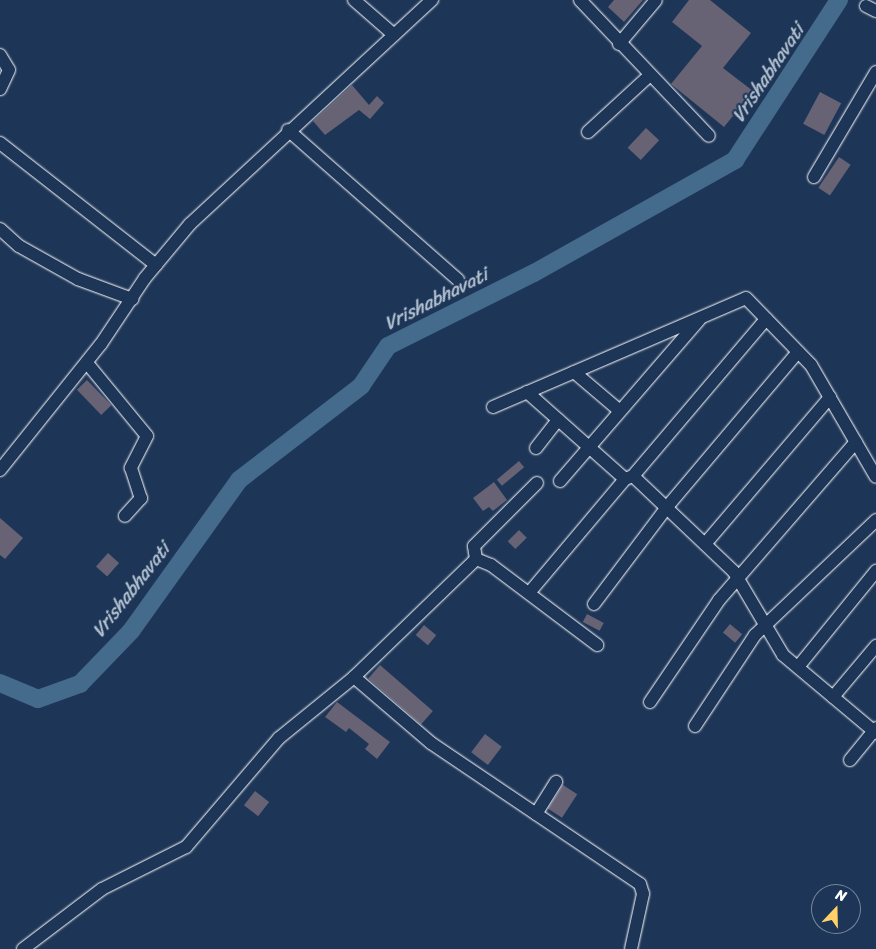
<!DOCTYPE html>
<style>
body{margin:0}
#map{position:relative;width:876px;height:949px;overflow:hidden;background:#1d3557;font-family:Sriracha,sans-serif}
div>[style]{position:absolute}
.river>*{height:18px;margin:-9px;padding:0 9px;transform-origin:9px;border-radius:9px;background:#446a8c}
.building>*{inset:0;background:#676274;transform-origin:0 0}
.roads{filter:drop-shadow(0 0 1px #fff) drop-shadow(0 0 1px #fff)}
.minor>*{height:12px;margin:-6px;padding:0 6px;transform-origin:6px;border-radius:6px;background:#1d3557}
span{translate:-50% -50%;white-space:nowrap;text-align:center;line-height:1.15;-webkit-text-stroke:4px #1d3557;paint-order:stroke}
.water-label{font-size:19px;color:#b4c3d1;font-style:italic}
.north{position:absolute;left:811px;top:884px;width:50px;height:50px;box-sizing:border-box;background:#1d3557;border:1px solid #77869a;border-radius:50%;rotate:21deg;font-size:14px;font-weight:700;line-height:20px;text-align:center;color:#fff}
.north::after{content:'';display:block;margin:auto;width:18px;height:22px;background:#ffd166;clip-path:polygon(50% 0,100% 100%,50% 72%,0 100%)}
</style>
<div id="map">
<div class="river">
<i style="left:0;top:683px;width:41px;rotate:22.8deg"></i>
<i style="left:38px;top:699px;width:45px;rotate:-19.7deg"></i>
<i style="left:80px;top:684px;width:74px;rotate:-46.1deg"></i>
<i style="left:131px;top:631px;width:186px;rotate:-54.4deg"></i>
<i style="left:239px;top:480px;width:154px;rotate:-37.6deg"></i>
<i style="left:361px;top:386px;width:48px;rotate:-56deg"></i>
<i style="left:388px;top:346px;width:163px;rotate:-26.6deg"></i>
<i style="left:534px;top:273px;width:231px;rotate:-29.3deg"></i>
<i style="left:735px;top:160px;width:191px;rotate:-57deg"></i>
</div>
<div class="building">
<i style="clip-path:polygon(614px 0,643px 0,624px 22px,608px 7px)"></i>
<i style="clip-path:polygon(689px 0,710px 0,751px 33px,723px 68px,753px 91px,724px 127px,671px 84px,702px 46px,672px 22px)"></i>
<i style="clip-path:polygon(352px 85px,369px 105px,377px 96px,384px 103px,370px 119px,359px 110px,325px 135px,313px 121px)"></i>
<i style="left:820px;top:92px;width:24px;height:36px;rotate:28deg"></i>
<i style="left:646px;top:128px;width:18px;height:27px;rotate:43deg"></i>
<i style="left:839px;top:157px;width:14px;height:37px;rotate:34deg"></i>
<i style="left:87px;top:380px;width:35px;height:14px;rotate:46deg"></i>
<i style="left:519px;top:461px;width:8px;height:29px;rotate:50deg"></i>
<i style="clip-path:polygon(494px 482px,507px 500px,493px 511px,489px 507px,483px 511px,473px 498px)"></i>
<i style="clip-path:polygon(0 518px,23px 538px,5px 559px,0 555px)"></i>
<i style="left:519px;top:530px;width:11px;height:16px;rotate:45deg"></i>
<i style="left:108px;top:553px;width:15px;height:18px;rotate:42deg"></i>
<i style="left:587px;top:614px;width:19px;height:9px;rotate:28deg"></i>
<i style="left:730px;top:624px;width:16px;height:11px;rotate:40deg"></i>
<i style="left:424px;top:625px;width:16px;height:13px;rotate:40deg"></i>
<i style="left:380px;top:665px;width:70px;height:18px;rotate:41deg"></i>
<i style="clip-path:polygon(337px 702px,390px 742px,377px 759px,365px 749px,369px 744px,349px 728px,346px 732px,325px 717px)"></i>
<i style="left:485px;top:734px;width:21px;height:23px;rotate:37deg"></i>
<i style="left:563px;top:785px;width:17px;height:28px;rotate:33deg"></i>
<i style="left:255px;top:791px;width:18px;height:18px;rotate:38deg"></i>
</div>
<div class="roads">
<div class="minor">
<i style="left:354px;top:0;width:52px;rotate:41.1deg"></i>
<i style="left:580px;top:0;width:187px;rotate:46.5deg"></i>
<i style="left:866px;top:6px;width:11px;rotate:27deg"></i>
<i style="left:619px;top:44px;width:57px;rotate:-49.9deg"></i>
<i style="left:0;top:55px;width:17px;rotate:59deg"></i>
<i style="left:9px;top:70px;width:21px;rotate:115deg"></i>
<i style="left:288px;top:130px;width:227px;rotate:41.4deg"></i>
<i style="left:588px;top:132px;width:83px;rotate:-42.6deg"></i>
<i style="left:0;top:143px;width:198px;rotate:38deg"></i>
<i style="left:814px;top:177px;width:122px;rotate:-59.4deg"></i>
<i style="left:0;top:229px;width:25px;rotate:42deg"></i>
<i style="left:19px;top:246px;width:68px;rotate:29.2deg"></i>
<i style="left:78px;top:279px;width:58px;rotate:20.3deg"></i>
<i style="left:87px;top:363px;width:94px;rotate:50.6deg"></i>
<i style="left:147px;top:436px;width:36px;rotate:117deg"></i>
<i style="left:131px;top:468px;width:32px;rotate:72deg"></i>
<i style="left:141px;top:498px;width:24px;rotate:132deg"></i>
<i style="left:574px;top:372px;width:60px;rotate:40.3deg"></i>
<i style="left:527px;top:392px;width:131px;rotate:41.6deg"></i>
<i style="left:493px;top:407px;width:275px;rotate:-23.3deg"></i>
<i style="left:746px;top:298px;width:93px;rotate:45.9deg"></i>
<i style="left:811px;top:365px;width:129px;rotate:59.9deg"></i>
<i style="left:536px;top:448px;width:36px;rotate:-52deg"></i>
<i style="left:0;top:470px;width:161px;rotate:-51.3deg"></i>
<i style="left:101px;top:344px;width:79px;rotate:-56.3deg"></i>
<i style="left:145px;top:278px;width:70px;rotate:-50.2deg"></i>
<i style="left:190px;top:224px;width:330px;rotate:-42.8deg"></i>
<i style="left:633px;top:476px;width:206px;rotate:-49.7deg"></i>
<i style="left:560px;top:481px;width:213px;rotate:-49.2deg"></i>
<i style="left:705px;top:544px;width:193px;rotate:-49.6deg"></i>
<i style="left:476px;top:559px;width:13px;rotate:-99deg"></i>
<i style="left:474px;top:546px;width:89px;rotate:-45deg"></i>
<i style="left:529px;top:593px;width:149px;rotate:-49.9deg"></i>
<i style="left:625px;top:479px;width:9px;rotate:-21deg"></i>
<i style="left:633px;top:476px;width:139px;rotate:43.5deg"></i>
<i style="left:734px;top:572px;width:96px;rotate:59.4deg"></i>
<i style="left:783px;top:655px;width:121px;rotate:40deg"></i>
<i style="left:594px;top:604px;width:121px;rotate:-53deg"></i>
<i style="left:667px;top:507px;width:203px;rotate:-49.8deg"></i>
<i style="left:798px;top:667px;width:124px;rotate:-50.9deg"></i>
<i style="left:354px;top:677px;width:101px;rotate:40.6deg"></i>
<i style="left:431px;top:743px;width:252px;rotate:34deg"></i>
<i style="left:640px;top:884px;width:10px;rotate:73deg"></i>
<i style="left:643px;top:894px;width:56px;rotate:102.3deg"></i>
<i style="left:833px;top:697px;width:67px;rotate:-49.9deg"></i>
<i style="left:650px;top:702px;width:123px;rotate:-55.9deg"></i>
<i style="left:719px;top:600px;width:209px;rotate:-49.1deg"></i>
<i style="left:695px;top:726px;width:109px;rotate:-56.6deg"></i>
<i style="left:755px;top:635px;width:167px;rotate:-43.5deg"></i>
<i style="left:850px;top:760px;width:41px;rotate:-50.9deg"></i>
<i style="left:536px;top:814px;width:38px;rotate:-58deg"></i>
<i style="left:23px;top:949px;width:99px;rotate:-37.2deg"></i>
<i style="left:102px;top:889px;width:94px;rotate:-26.6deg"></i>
<i style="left:186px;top:847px;width:143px;rotate:-49.5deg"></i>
<i style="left:279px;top:738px;width:97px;rotate:-39.1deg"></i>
<i style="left:354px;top:677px;width:170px;rotate:-44deg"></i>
<i style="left:476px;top:559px;width:16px;rotate:22deg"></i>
<i style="left:491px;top:565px;width:133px;rotate:37deg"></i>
</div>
</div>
<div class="water-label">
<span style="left:768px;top:73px;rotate:-56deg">Vrishabhavati</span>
<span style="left:436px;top:299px;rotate:-27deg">Vrishabhavati</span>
<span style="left:131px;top:590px;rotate:-52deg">Vrishabhavati</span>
</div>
<div class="north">N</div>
</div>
